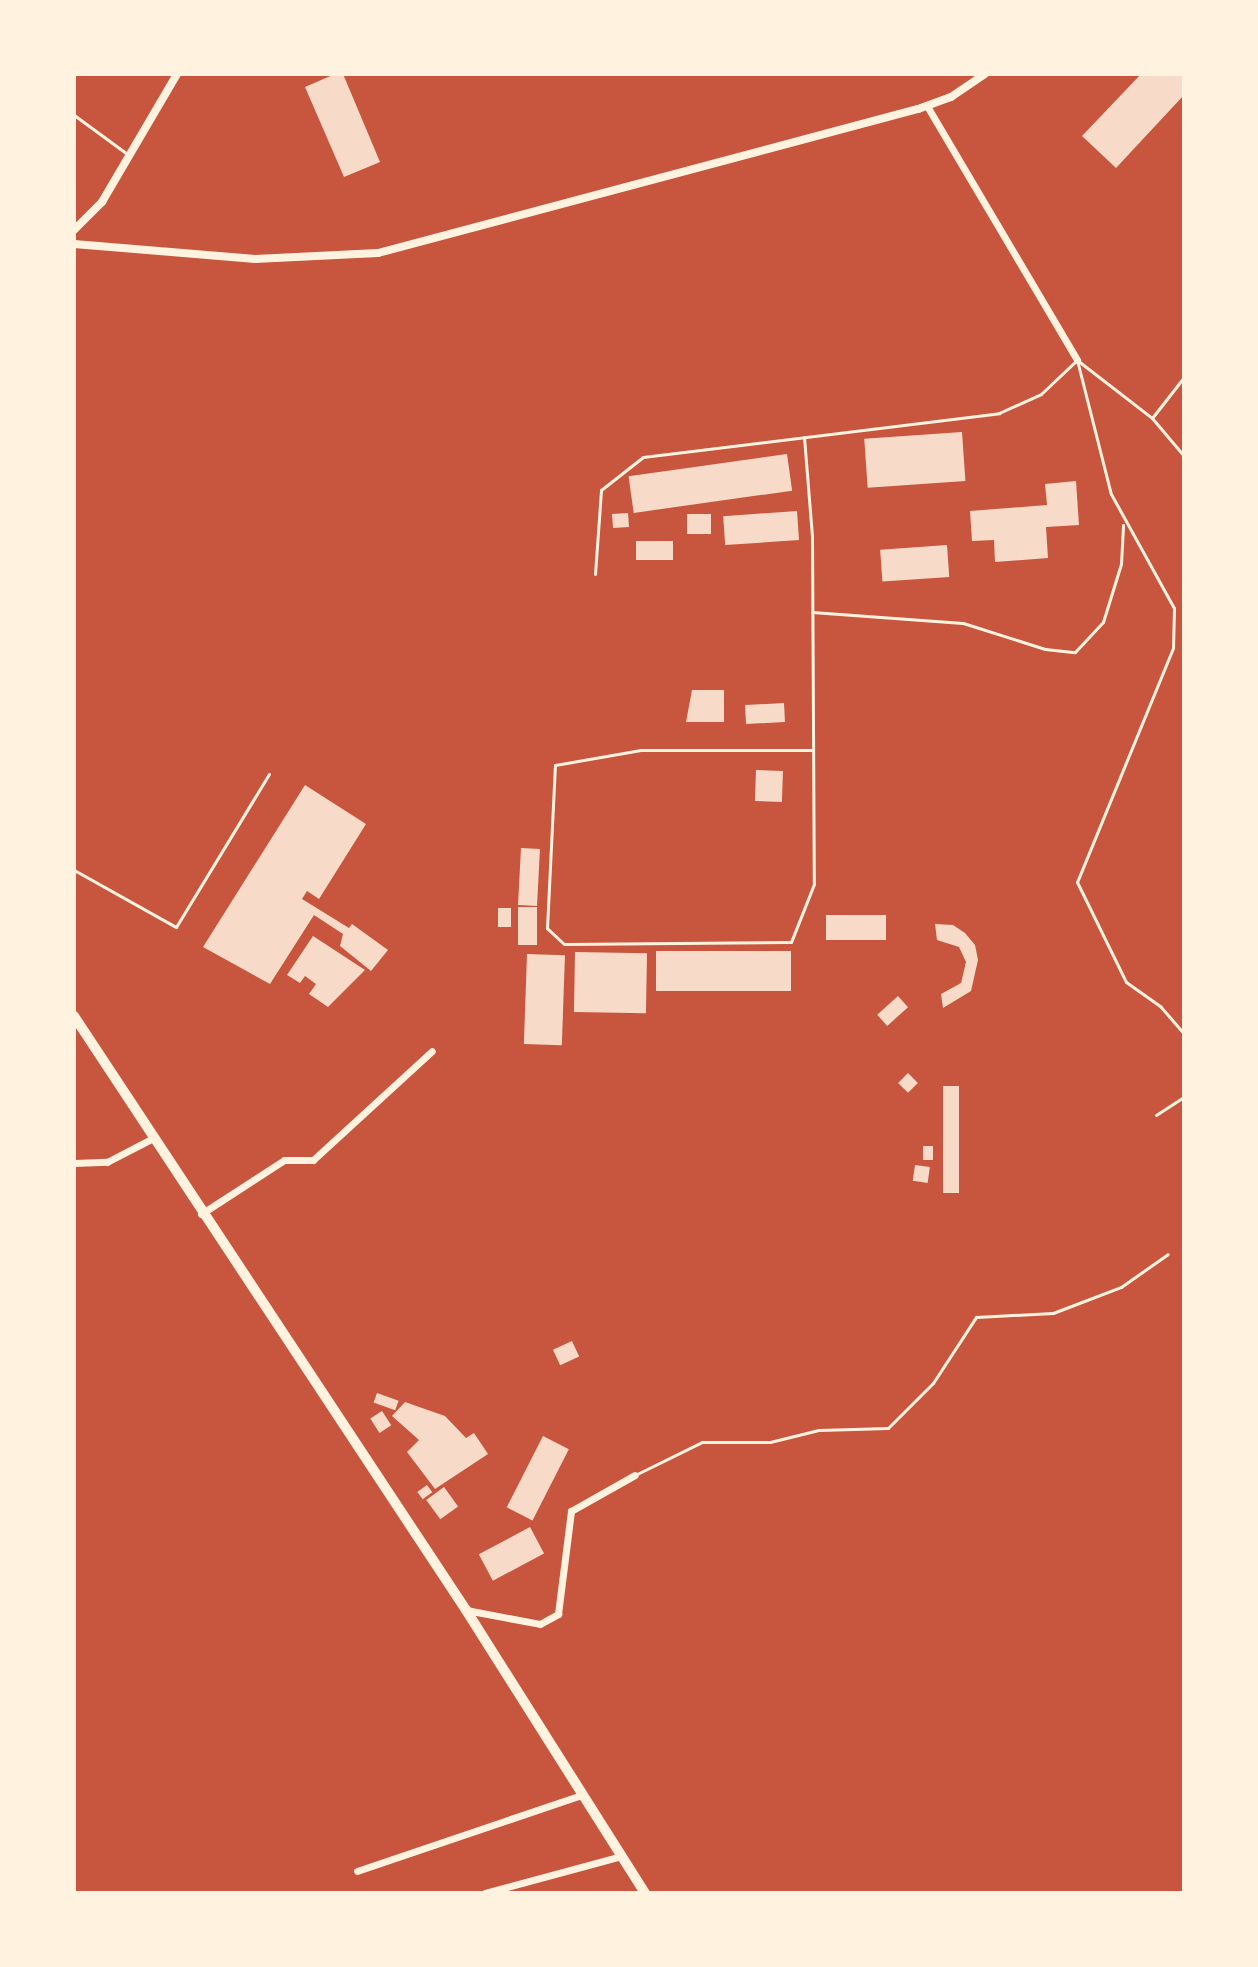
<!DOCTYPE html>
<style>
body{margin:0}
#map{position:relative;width:1258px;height:1967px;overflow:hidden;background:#c8553d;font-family:"Noto Sans",sans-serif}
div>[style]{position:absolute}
.building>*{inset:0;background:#f7dbc8;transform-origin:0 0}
.service>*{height:3px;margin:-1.5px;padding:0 1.5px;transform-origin:1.5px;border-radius:1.5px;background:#fff3e0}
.minor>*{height:7px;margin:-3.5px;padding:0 3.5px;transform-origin:3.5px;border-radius:3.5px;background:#fff3e0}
.tertiary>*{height:8px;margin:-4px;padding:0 4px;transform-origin:4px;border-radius:4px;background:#fff3e0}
.secondary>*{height:10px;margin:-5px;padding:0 5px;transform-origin:5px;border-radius:5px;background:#fff3e0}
span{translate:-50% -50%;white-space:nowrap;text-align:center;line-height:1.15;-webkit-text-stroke:7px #fff3e0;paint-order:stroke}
.frame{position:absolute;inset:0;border:76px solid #fff3e0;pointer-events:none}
</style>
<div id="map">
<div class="building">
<i style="clip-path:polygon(335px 74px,343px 74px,380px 162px,344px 177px,305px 87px)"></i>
<i style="clip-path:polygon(1141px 74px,1184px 74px,1184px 95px,1116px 168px,1082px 136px)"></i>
<i style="left:962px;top:432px;width:49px;height:98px;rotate:86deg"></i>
<i style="left:787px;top:454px;width:37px;height:160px;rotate:82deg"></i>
<i style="clip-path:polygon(1076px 481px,1079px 525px,1046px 527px,1048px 558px,995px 562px,994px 540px,972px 541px,970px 511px,1047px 505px,1045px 484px)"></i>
<i style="left:797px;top:511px;width:29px;height:74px;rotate:86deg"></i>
<i style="left:628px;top:513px;width:14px;height:16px;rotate:86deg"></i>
<i style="left:711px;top:514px;width:20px;height:24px;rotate:90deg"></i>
<i style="left:673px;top:541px;width:19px;height:37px;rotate:90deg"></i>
<i style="left:947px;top:545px;width:32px;height:67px;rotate:86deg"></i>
<i style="clip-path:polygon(692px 690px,724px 690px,724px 722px,686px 722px)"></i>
<i style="left:784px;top:703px;width:19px;height:39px;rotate:87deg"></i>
<i style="left:756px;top:770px;width:27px;height:31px;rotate:2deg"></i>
<i style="clip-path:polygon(305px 785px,366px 824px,319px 899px,307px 891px,302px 899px,349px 928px,352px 924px,388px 950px,371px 971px,340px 946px,343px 934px,314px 915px,270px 984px,203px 947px)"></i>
<i style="left:521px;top:848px;width:19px;height:57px;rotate:3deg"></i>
<i style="left:518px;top:907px;width:19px;height:38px"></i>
<i style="left:498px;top:908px;width:13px;height:19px"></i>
<i style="left:886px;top:915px;width:25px;height:60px;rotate:90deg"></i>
<i style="clip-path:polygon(935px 924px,953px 925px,965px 933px,975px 945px,978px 960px,971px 991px,943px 1008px,941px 994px,961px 983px,966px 962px,959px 947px,937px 940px)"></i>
<i style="clip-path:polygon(313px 936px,365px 970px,328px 1007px,309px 994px,316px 984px,305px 976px,300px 983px,287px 975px)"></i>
<i style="left:791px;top:951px;width:40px;height:135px;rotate:90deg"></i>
<i style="left:575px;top:952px;width:72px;height:60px;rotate:1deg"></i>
<i style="left:527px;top:954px;width:38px;height:90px;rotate:2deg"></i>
<i style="left:898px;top:996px;width:15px;height:28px;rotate:48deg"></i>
<i style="left:908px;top:1073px;width:14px;height:14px;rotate:45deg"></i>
<i style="left:943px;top:1086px;width:16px;height:107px"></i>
<i style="left:923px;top:1146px;width:10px;height:14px"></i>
<i style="left:915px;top:1165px;width:15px;height:16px;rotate:8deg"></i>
<i style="left:572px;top:1341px;width:17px;height:21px;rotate:65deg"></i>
<i style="left:377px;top:1393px;width:23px;height:10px;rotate:20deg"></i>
<i style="clip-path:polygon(405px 1402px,445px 1416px,466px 1438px,474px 1433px,488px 1454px,435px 1489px,407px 1452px,419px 1440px,392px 1416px)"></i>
<i style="left:382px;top:1411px;width:17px;height:14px;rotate:57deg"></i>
<i style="left:543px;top:1436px;width:29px;height:80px;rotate:27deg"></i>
<i style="left:427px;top:1485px;width:9px;height:12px;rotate:54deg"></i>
<i style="left:444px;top:1487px;width:24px;height:22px;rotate:54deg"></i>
<i style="left:530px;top:1527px;width:30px;height:58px;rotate:62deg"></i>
</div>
<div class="service">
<i style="left:74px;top:115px;width:66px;rotate:36.3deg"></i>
<i style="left:1077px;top:360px;width:138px;rotate:75.8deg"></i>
<i style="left:1111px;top:494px;width:130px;rotate:61.1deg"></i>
<i style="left:1174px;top:608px;width:40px;rotate:91.4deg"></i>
<i style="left:1173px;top:648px;width:253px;rotate:112.3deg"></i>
<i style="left:1077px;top:882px;width:111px;rotate:63.9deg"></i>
<i style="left:1126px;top:982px;width:42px;rotate:35.2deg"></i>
<i style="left:1160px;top:1006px;width:37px;rotate:49deg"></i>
<i style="left:1077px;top:360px;width:95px;rotate:37.7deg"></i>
<i style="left:1152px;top:418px;width:50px;rotate:49.9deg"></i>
<i style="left:1152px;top:418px;width:52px;rotate:-52deg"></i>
<i style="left:804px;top:437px;width:99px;rotate:85.4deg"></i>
<i style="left:812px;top:536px;width:348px;rotate:89.7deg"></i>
<i style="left:814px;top:884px;width:62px;rotate:111.6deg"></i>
<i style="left:791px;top:942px;width:227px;rotate:179.5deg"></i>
<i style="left:564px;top:944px;width:23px;rotate:-137deg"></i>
<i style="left:547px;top:928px;width:163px;rotate:-87.2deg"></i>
<i style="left:555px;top:765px;width:87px;rotate:-9.9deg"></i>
<i style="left:641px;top:750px;width:172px"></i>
<i style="left:595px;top:574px;width:84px;rotate:-85.9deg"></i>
<i style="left:601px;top:490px;width:53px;rotate:-38.2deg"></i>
<i style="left:643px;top:457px;width:359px;rotate:-7deg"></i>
<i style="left:999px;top:413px;width:46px;rotate:-24.3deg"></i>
<i style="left:1041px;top:394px;width:50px;rotate:-43.4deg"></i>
<i style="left:812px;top:612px;width:151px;rotate:4.2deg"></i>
<i style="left:963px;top:623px;width:86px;rotate:17.6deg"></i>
<i style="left:1045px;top:649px;width:30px;rotate:6deg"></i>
<i style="left:1075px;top:652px;width:41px;rotate:-47deg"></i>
<i style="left:1103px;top:622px;width:61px;rotate:-72.8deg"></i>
<i style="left:1121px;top:564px;width:39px;rotate:-87deg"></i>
<i style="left:74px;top:870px;width:117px;rotate:29.2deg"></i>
<i style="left:176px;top:927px;width:179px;rotate:-58.7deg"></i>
<i style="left:1156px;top:1115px;width:33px;rotate:-33deg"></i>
<i style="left:635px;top:1475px;width:75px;rotate:-26.2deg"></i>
<i style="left:702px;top:1442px;width:68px"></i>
<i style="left:770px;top:1442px;width:50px;rotate:-13.8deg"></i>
<i style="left:819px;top:1430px;width:69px;rotate:-1.7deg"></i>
<i style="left:888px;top:1428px;width:64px;rotate:-45deg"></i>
<i style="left:933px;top:1383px;width:79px;rotate:-56.9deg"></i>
<i style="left:976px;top:1317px;width:77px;rotate:-3deg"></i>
<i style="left:1053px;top:1313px;width:73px;rotate:-20.9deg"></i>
<i style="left:1121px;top:1287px;width:57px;rotate:-35.1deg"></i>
</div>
<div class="minor">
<i style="left:927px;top:106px;width:295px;rotate:59.4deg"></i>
<i style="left:74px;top:1163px;width:33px;rotate:-2deg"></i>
<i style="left:107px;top:1162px;width:54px;rotate:-27.5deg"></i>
<i style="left:201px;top:1214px;width:99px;rotate:-33deg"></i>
<i style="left:284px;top:1160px;width:29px"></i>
<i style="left:313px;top:1160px;width:161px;rotate:-42.5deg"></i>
<i style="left:466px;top:1610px;width:75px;rotate:10.7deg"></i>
<i style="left:540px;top:1624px;width:21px;rotate:-29deg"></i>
<i style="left:558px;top:1614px;width:104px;rotate:-82.8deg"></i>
<i style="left:571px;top:1511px;width:73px;rotate:-29.4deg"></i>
<i style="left:357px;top:1871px;width:237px;rotate:-18.7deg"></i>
<i style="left:485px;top:1893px;width:141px;rotate:-15.2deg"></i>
</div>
<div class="tertiary">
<i style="left:74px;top:230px;width:40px;rotate:-45deg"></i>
<i style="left:102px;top:202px;width:148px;rotate:-59.6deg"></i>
<i style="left:74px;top:244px;width:182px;rotate:4.7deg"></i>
<i style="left:255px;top:259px;width:123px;rotate:-2.8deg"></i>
<i style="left:378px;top:253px;width:559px;rotate:-14.93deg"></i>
<i style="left:918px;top:109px;width:35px;rotate:-20deg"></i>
<i style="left:951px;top:97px;width:41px;rotate:-34.1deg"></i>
</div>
<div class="secondary">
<i style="left:74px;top:1016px;width:712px;rotate:56.58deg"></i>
<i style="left:466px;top:1610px;width:335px;rotate:57.7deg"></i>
</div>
<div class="frame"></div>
</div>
